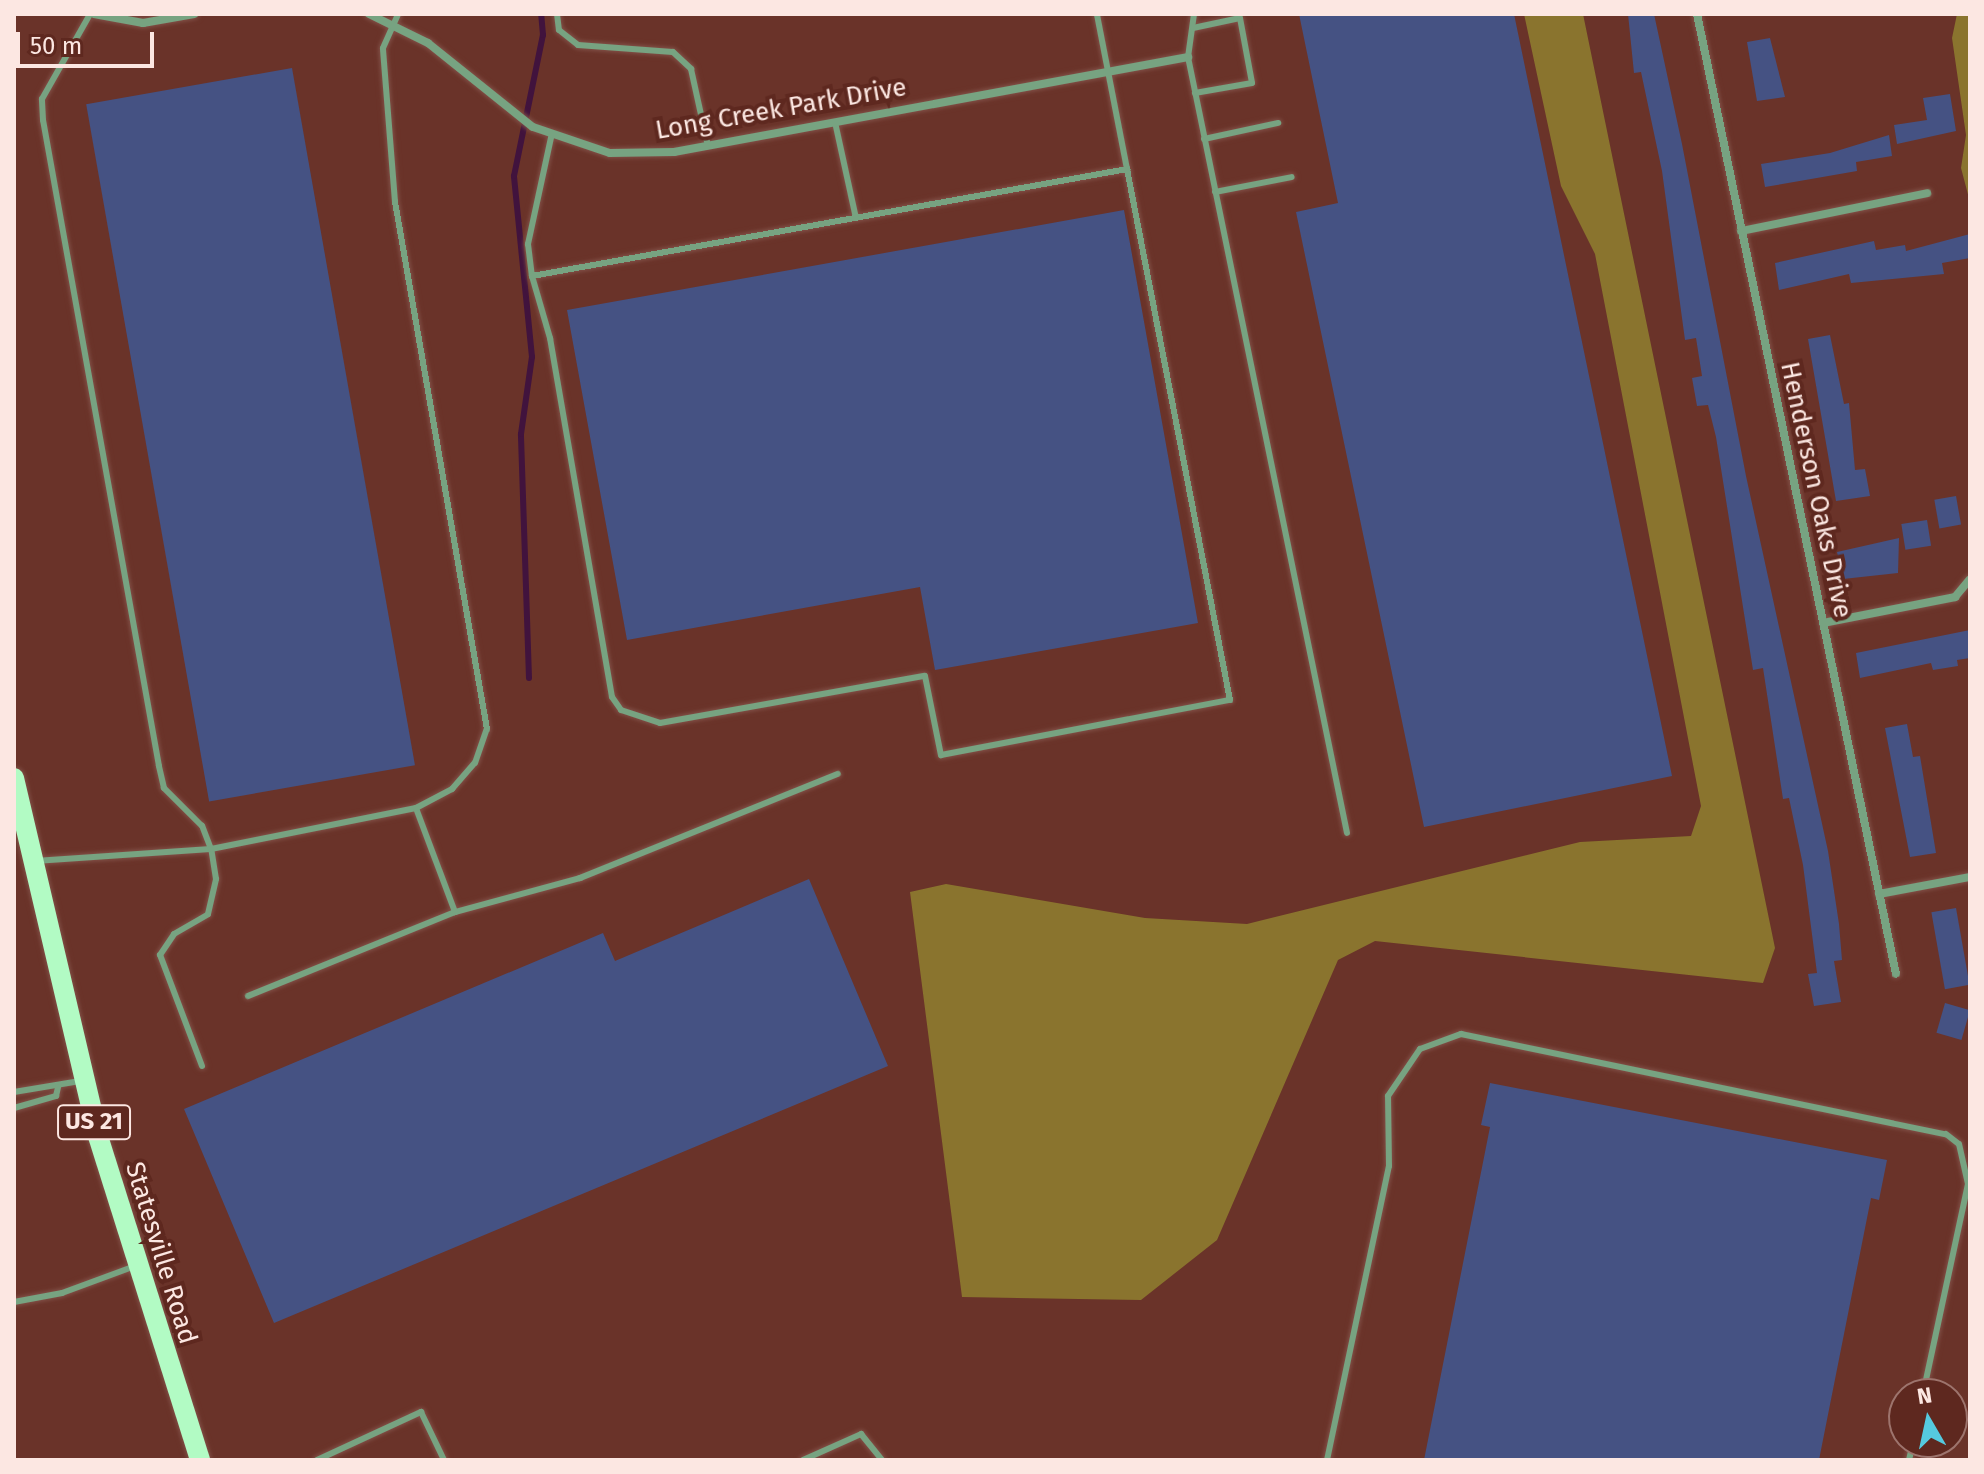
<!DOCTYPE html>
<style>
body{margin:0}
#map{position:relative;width:1984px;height:1474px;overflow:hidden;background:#6a3329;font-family:"Fira Sans",sans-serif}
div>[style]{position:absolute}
.forest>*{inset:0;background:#8a742e}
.stream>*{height:6px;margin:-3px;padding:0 3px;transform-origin:3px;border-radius:3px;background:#41133d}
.building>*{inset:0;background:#455283;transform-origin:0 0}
.roads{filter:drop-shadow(0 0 2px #815047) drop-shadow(0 0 2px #815047)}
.lane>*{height:6px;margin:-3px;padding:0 3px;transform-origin:3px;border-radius:3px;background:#77a381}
.street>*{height:8px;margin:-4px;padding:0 4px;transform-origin:4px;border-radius:4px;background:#77a381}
.primary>*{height:20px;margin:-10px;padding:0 10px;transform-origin:10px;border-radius:10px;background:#b2fbc4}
span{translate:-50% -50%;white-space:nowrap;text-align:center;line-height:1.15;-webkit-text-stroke:8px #5e281f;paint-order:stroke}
.shield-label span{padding:2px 6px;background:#5e281f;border:2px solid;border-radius:6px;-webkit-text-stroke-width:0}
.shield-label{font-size:24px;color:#fce7e2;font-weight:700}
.street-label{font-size:26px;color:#fce7e2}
.frame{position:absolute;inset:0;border:16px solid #fce7e2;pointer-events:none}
.north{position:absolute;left:1888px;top:1378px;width:80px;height:80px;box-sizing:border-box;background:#5e281f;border:2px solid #9d746d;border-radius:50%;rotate:351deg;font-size:22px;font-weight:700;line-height:32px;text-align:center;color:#fce7e2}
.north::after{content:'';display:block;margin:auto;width:28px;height:36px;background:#55cadf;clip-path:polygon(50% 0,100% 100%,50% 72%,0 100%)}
.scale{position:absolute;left:16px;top:32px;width:138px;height:36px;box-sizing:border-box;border:4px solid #fce7e2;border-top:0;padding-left:10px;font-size:24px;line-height:28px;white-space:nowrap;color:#fce7e2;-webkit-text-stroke:6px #5e281f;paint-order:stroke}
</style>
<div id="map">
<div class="forest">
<i style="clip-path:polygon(1524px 14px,1583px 14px,1775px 948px,1763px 983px,1375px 941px,1338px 960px,1217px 1240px,1141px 1300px,962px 1297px,910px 892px,946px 884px,1145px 918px,1247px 924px,1580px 842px,1691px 836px,1701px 806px,1595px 254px,1561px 186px)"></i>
<i style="clip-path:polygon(1957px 14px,1970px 14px,1970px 202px,1961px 168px,1966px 135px,1952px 38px)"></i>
</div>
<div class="stream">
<i style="left:529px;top:678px;width:244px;rotate:-91.9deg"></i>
<i style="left:521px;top:434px;width:78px;rotate:-81.9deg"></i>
<i style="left:532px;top:357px;width:182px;rotate:-95.7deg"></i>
<i style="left:514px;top:176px;width:144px;rotate:-78.4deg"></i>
<i style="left:543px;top:35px;width:21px;rotate:-95deg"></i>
</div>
<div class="building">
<i style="clip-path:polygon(1299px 14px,1514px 14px,1672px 776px,1424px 827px,1296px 212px,1338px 203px)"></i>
<i style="clip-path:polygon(1628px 14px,1654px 14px,1682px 144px,1746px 476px,1828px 851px,1839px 924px,1842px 960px,1834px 961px,1841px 1002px,1814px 1006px,1808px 974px,1817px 973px,1803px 865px,1789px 798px,1783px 799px,1763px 668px,1753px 670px,1716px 437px,1708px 405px,1697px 406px,1692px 378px,1702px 376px,1696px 338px,1685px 340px,1662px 171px,1641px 72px,1634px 73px)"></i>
<i style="clip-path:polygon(1770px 38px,1785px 97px,1757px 101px,1747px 42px)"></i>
<i style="left:292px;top:68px;width:708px;height:209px;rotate:80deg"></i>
<i style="clip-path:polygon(1950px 94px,1956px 131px,1897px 144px,1894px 125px,1927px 120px,1923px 98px)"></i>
<i style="clip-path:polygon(1889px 135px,1892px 156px,1856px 162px,1857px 171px,1765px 187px,1761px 164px,1830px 153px)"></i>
<i style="clip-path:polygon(1124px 210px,1198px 623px,935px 670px,920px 587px,627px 640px,567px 310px)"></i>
<i style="clip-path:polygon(1970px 234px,1970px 258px,1942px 263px,1944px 274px,1851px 283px,1849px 274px,1779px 290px,1775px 263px,1874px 241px,1876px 250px,1905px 245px,1906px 251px)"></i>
<i style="clip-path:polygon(1830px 335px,1844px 404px,1849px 403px,1855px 470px,1865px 469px,1870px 496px,1836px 501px,1808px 339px)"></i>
<i style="left:1956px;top:496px;width:29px;height:22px;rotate:80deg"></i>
<i style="left:1927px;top:520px;width:26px;height:26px;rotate:81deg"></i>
<i style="clip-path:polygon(1899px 538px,1898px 573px,1843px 579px,1837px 552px)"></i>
<i style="clip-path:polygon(1970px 630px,1970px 658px,1957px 660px,1958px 666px,1933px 670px,1931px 663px,1860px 678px,1856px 653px)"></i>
<i style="clip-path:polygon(1907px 724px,1913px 757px,1920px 756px,1936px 853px,1910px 857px,1885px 728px)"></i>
<i style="clip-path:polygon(809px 879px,888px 1066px,274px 1323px,184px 1109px,603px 933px,615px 961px)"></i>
<i style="left:1956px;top:908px;width:78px;height:25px;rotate:80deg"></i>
<i style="left:1945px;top:1003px;width:26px;height:31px;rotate:16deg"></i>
<i style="clip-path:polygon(1490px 1083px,1887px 1160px,1879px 1200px,1871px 1198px,1819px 1460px,1424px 1460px,1490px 1127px,1481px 1125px)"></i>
</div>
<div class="roads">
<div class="lane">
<i style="left:557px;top:14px;width:16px;rotate:83deg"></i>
<i style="left:559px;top:30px;width:24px;rotate:38deg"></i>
<i style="left:578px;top:45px;width:95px;rotate:4.2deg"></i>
<i style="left:673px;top:52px;width:25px;rotate:43deg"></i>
<i style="left:691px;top:69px;width:79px;rotate:77.6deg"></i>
<i style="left:1194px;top:14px;width:43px;rotate:97.9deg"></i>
<i style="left:1188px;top:57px;width:792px;rotate:78.42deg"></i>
<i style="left:1193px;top:28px;width:48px;rotate:-12deg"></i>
<i style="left:1240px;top:18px;width:66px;rotate:79.5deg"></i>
<i style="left:1252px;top:83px;width:58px;rotate:170deg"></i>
<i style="left:835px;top:122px;width:98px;rotate:77.7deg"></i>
<i style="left:552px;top:133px;width:114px;rotate:102.2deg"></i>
<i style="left:528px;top:244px;width:32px;rotate:83deg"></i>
<i style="left:532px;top:276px;width:605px;rotate:-10.19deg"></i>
<i style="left:1127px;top:169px;width:158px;rotate:-101deg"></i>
<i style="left:1204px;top:139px;width:76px;rotate:-12.2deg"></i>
<i style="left:1215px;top:192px;width:78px;rotate:-11deg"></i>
<i style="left:532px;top:276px;width:65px;rotate:73.8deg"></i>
<i style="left:550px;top:338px;width:364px;rotate:80.2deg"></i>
<i style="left:612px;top:697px;width:16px;rotate:55deg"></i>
<i style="left:621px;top:710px;width:41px;rotate:18.4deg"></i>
<i style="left:660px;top:723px;width:269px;rotate:-10.1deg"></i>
<i style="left:925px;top:676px;width:81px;rotate:78.6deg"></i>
<i style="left:941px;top:755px;width:294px;rotate:-10.8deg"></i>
<i style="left:1230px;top:700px;width:541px;rotate:-100.98deg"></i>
<i style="left:35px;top:861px;width:176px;rotate:-3.9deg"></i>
<i style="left:211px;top:849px;width:25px;rotate:-111deg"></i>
<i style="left:202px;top:826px;width:54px;rotate:-135deg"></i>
<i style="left:164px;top:788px;width:23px;rotate:-103deg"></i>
<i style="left:159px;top:766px;width:656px;rotate:-100.18deg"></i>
<i style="left:43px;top:120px;width:21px;rotate:-93deg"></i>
<i style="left:42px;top:99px;width:98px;rotate:-60.5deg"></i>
<i style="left:455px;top:912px;width:130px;rotate:-15.2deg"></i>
<i style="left:580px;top:878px;width:278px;rotate:-22deg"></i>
<i style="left:248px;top:996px;width:223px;rotate:-22.1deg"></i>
<i style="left:455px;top:912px;width:111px;rotate:-110.6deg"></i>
<i style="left:202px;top:1066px;width:119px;rotate:-110.7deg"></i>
<i style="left:160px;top:955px;width:25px;rotate:-56deg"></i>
<i style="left:174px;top:934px;width:39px;rotate:-30deg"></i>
<i style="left:208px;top:914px;width:36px;rotate:-77deg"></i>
<i style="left:216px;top:879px;width:30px;rotate:-99deg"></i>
<i style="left:211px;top:849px;width:209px;rotate:-11.3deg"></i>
<i style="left:416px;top:808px;width:41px;rotate:-27.8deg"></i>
<i style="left:452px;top:789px;width:35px;rotate:-49deg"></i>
<i style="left:475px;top:763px;width:36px;rotate:-71deg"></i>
<i style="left:487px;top:729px;width:535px;rotate:-99.9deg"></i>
<i style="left:395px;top:202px;width:154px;rotate:-94.5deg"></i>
<i style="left:383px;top:48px;width:37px;rotate:-66deg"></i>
<i style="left:14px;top:1092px;width:67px;rotate:-9.5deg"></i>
<i style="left:14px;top:1108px;width:44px;rotate:-15.9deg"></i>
<i style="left:56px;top:1096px;width:9px;rotate:-77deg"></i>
<i style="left:14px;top:1302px;width:49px;rotate:-10.6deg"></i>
<i style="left:62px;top:1293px;width:78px;rotate:-20.3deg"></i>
<i style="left:317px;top:1460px;width:115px;rotate:-24.8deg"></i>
<i style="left:421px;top:1412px;width:53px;rotate:64.4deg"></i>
<i style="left:803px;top:1460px;width:64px;rotate:-24.1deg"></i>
<i style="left:861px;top:1434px;width:33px;rotate:51deg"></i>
<i style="left:1327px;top:1460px;width:300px;rotate:-78.1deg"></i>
<i style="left:1389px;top:1166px;width:70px;rotate:-90.8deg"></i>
<i style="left:1388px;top:1096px;width:57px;rotate:-55.8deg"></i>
<i style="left:1420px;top:1049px;width:44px;rotate:-20.1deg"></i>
<i style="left:1461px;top:1034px;width:495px;rotate:11.7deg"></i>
<i style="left:1946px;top:1134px;width:16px;rotate:38deg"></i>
<i style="left:1959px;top:1144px;width:41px;rotate:77.3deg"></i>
<i style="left:1968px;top:1184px;width:215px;rotate:102.1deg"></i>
<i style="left:1909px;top:1460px;width:18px;rotate:-77deg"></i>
</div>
<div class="street">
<i style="left:94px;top:14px;width:50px;rotate:10.4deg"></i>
<i style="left:143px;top:23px;width:52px;rotate:-10deg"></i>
<i style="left:369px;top:14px;width:66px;rotate:26.2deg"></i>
<i style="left:428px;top:43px;width:134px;rotate:38.7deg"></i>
<i style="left:533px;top:127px;width:81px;rotate:18.7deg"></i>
<i style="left:610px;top:153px;width:64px;rotate:-0.9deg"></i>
<i style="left:674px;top:152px;width:523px;rotate:-10.47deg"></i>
<i style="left:1697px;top:14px;width:980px;rotate:78.29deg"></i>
<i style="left:1741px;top:231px;width:190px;rotate:-11.5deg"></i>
<i style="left:1823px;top:623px;width:135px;rotate:-11.1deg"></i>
<i style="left:1955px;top:597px;width:23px;rotate:-50deg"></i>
<i style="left:1879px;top:894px;width:93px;rotate:-10.6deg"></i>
</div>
<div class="primary">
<i style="left:14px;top:778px;width:365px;rotate:76.8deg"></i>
<i style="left:97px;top:1133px;width:343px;rotate:72.5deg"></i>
</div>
</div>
<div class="shield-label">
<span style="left:94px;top:1122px">US 21</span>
</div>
<div class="street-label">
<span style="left:781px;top:109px;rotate:-10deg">Long Creek Park Drive</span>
<span style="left:1816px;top:490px;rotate:78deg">Henderson Oaks Drive</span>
<span style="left:161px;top:1253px;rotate:73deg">Statesville Road</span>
</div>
<div class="frame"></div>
<div class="north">N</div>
<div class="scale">50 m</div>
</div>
